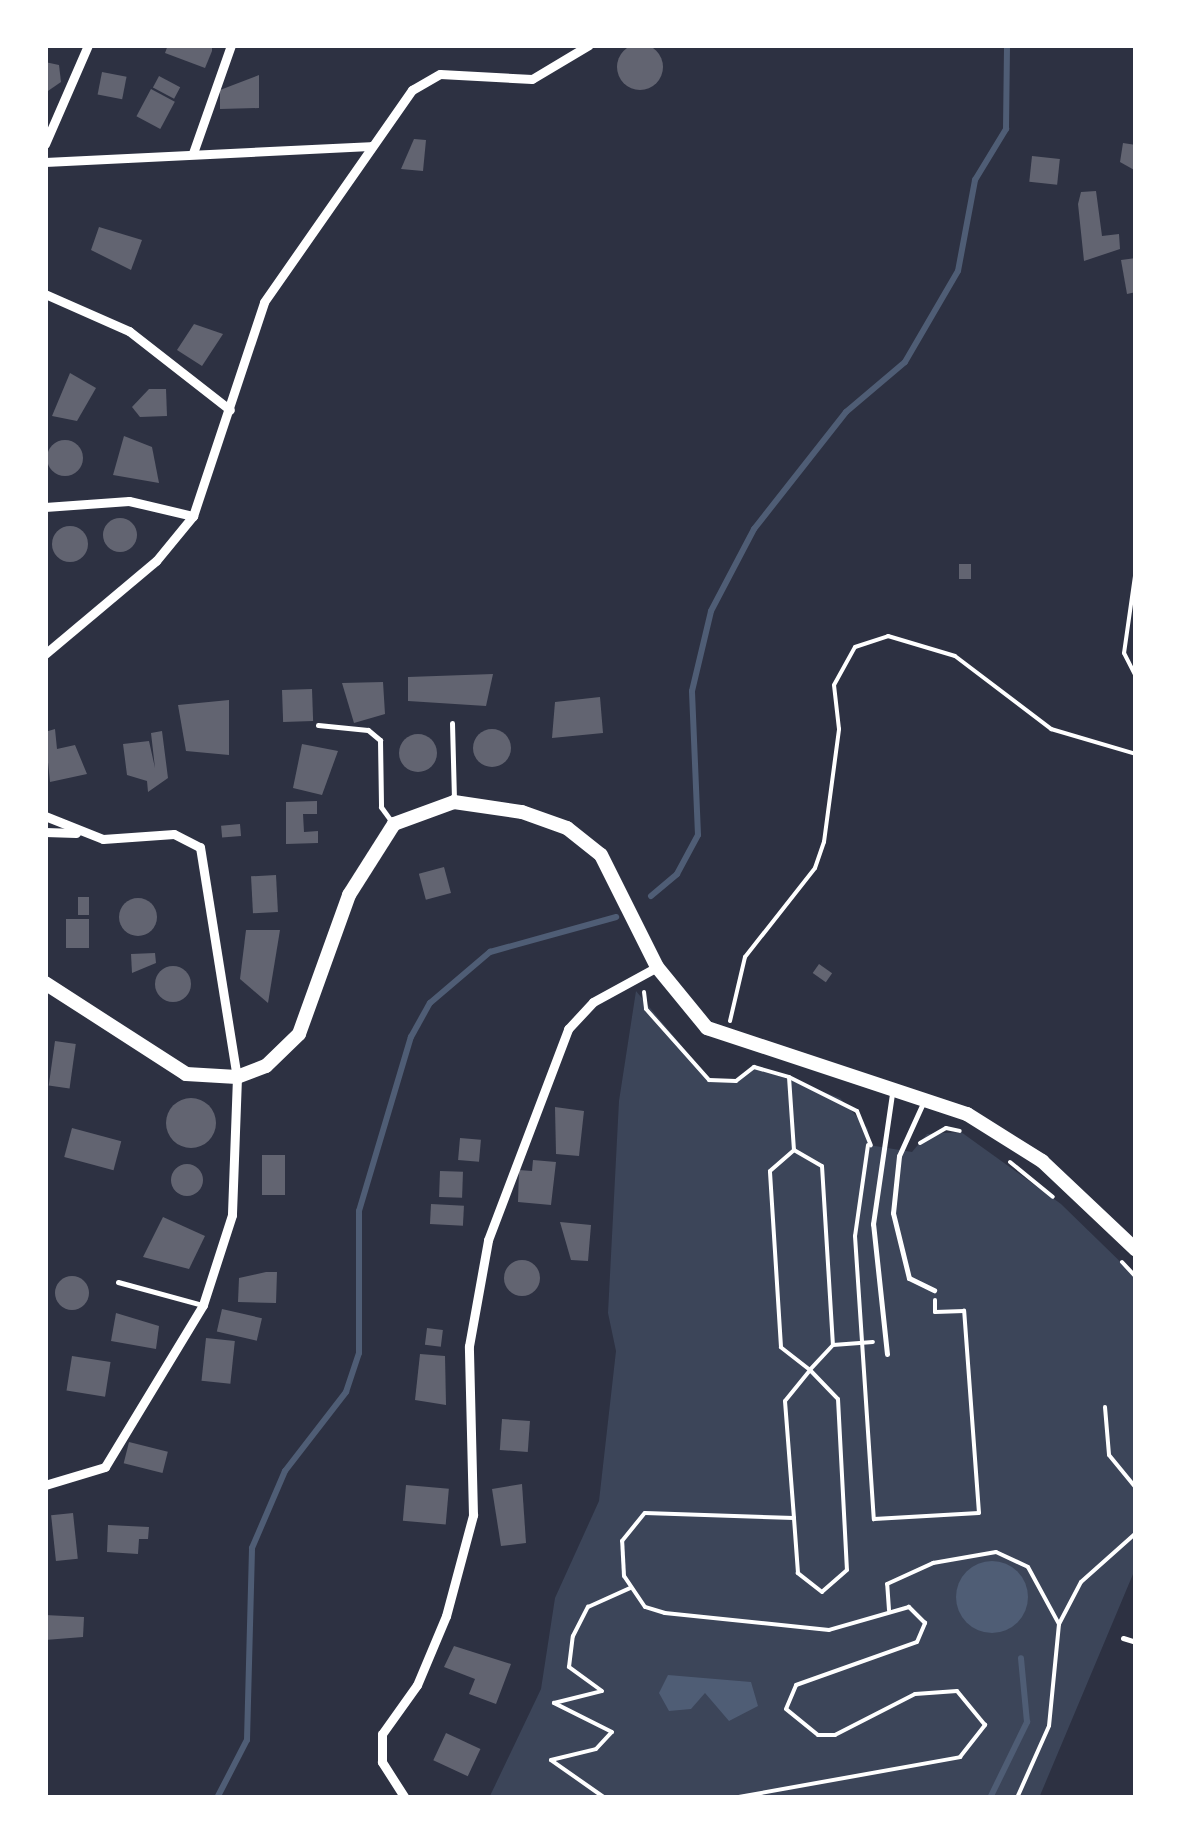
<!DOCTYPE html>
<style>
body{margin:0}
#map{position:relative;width:1181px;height:1843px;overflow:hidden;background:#2d3142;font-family:Montserrat,sans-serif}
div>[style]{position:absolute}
.green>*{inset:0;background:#3c4559}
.water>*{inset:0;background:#4f5d75}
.round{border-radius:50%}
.stream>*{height:6px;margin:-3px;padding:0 3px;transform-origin:3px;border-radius:3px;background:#4f5d75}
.building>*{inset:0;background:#626471;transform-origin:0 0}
.path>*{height:4px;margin:-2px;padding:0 2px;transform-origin:2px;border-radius:2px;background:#fff}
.service>*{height:5px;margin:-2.5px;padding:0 2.5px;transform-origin:2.5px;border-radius:2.5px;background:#fff}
.minor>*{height:9px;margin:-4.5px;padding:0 4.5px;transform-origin:4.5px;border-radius:4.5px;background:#fff}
.secondary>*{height:14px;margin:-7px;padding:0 7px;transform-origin:7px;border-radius:7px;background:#fff}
span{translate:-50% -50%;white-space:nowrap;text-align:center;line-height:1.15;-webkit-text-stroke:10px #fff;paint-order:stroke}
.frame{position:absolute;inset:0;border:48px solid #fff;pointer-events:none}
</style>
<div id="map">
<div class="green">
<i style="clip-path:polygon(636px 991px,710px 1080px,736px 1081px,754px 1067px,840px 1098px,868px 1129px,869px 1145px,912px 1152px,927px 1134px,961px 1132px,1061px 1204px,1136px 1277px,1136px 1567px,1039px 1798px,489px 1798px,541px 1689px,555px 1598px,599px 1501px,616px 1351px,608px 1313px,619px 1101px)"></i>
</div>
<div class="water">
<i class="round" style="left:956px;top:1561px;width:72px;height:72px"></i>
<i style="clip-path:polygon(668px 1675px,751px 1682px,758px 1706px,729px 1721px,705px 1693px,691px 1709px,669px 1711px,659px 1693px)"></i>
</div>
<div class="stream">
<i style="left:651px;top:896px;width:34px;rotate:-40deg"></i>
<i style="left:677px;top:874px;width:44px;rotate:-61.7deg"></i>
<i style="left:698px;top:835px;width:144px;rotate:-92.4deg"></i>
<i style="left:692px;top:691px;width:82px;rotate:-76.6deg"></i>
<i style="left:711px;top:611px;width:93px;rotate:-62.3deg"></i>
<i style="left:754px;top:529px;width:149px;rotate:-51.8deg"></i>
<i style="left:846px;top:412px;width:77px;rotate:-40.3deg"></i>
<i style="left:905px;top:362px;width:105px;rotate:-59.8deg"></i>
<i style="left:958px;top:271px;width:93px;rotate:-79.4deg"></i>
<i style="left:975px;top:180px;width:60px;rotate:-58.7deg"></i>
<i style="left:1006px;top:129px;width:84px;rotate:-89.3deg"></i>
<i style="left:217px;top:1798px;width:65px;rotate:-62.7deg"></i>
<i style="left:247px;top:1740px;width:192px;rotate:-88.5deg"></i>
<i style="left:252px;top:1548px;width:84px;rotate:-66.8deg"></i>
<i style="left:285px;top:1471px;width:100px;rotate:-52.3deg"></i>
<i style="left:346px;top:1392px;width:41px;rotate:-71.6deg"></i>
<i style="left:359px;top:1353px;width:142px;rotate:-90deg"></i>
<i style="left:359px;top:1211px;width:182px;rotate:-73.4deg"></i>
<i style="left:411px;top:1037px;width:39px;rotate:-61deg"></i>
<i style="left:430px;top:1003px;width:79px;rotate:-40.4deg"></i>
<i style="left:490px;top:952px;width:131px;rotate:-15.5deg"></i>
<i style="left:990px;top:1798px;width:85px;rotate:-64deg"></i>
<i style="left:1027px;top:1722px;width:64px;rotate:-95.4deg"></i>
</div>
<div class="building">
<i class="round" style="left:617px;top:44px;width:46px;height:46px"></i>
<i style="clip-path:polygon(168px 45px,212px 45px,212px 51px,205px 68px,165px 53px)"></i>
<i style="clip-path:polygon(45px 62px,59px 65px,61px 82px,45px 93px)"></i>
<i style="left:102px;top:72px;width:25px;height:23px;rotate:11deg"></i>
<i style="clip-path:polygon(259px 75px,259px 108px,220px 109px,220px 90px)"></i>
<i style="left:159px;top:76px;width:24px;height:13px;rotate:28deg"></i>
<i style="left:151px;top:89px;width:27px;height:31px;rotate:28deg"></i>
<i style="clip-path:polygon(414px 139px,426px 140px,423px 171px,401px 169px)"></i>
<i style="clip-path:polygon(1123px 143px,1136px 145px,1136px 171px,1120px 162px)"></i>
<i style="left:1032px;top:156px;width:28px;height:26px;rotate:6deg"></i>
<i style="clip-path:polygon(1096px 191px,1102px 236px,1119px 234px,1120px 249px,1084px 261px,1078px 204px,1081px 192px)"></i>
<i style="clip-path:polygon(99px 227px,142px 240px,131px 270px,91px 250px)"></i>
<i style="clip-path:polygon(1136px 258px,1136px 292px,1127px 294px,1121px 260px)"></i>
<i style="clip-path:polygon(194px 324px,223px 334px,202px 366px,177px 350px)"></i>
<i style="clip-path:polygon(70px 373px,96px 388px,77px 421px,52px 416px)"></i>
<i style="clip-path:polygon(149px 389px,166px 389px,167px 416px,140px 417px,132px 407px)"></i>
<i style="clip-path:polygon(124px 436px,152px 447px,159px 483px,113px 475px)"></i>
<i class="round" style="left:47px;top:440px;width:36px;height:36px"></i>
<i class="round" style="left:103px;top:518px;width:34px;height:34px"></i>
<i class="round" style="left:52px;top:526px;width:36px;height:36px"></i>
<i style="left:971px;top:564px;width:15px;height:12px;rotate:90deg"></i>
<i style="clip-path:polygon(493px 674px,486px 706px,408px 701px,408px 677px)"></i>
<i style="clip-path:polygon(383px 682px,385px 714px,354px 723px,342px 683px)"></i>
<i style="left:312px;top:689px;width:32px;height:30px;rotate:88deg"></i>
<i style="clip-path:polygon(600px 697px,603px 733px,552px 738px,555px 702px)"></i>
<i style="clip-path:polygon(229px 700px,229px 755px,186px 751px,178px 705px)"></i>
<i style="clip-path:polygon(55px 729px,57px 749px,75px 745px,87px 774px,50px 782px,45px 732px)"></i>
<i class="round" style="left:473px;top:729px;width:38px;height:38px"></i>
<i style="clip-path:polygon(162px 731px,168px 778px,148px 792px,147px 781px,127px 775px,123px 744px,149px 741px,155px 768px,151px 733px)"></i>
<i class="round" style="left:399px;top:734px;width:38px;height:38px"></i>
<i style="clip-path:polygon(302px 744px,338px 751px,322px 795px,293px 788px)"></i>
<i style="clip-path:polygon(317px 801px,317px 814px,303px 814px,304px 832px,318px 831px,318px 843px,286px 844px,286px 802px)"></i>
<i style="left:240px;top:824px;width:12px;height:19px;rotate:85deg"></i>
<i style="left:444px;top:867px;width:27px;height:26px;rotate:75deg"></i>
<i style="left:276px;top:875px;width:37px;height:25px;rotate:87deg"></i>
<i style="left:78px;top:897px;width:11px;height:18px"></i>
<i class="round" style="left:119px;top:898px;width:38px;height:38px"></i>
<i style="left:66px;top:919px;width:23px;height:29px"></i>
<i style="clip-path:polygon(246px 930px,280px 930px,268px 1003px,240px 979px)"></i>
<i style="clip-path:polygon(155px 953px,156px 963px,132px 973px,131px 954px)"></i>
<i style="left:819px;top:964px;width:16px;height:11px;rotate:35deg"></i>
<i class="round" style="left:155px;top:966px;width:36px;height:36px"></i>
<i style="left:55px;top:1041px;width:21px;height:45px;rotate:8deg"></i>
<i class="round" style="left:166px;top:1098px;width:50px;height:50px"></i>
<i style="clip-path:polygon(555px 1107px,584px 1111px,579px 1156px,556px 1154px)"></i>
<i style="left:72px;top:1128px;width:51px;height:30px;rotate:15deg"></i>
<i style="left:460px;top:1138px;width:21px;height:22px;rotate:5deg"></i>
<i style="left:262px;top:1155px;width:23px;height:40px"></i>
<i style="clip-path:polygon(533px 1160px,556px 1162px,551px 1205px,518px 1202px,519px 1170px,532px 1171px)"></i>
<i class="round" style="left:171px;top:1164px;width:32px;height:32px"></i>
<i style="left:440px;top:1171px;width:23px;height:26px;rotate:2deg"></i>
<i style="left:431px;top:1204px;width:33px;height:20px;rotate:3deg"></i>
<i style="clip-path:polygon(163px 1217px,205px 1236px,189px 1269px,143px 1257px)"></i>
<i style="clip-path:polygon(560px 1222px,591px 1225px,588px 1261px,571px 1260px)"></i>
<i class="round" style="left:504px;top:1260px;width:36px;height:36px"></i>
<i style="clip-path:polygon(266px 1272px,277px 1272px,276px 1303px,238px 1302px,239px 1278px)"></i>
<i class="round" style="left:55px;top:1276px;width:34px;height:34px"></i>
<i style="left:222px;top:1309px;width:41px;height:23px;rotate:13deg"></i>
<i style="clip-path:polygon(116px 1313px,159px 1326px,156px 1349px,111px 1341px)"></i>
<i style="left:427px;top:1328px;width:16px;height:17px;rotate:7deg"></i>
<i style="left:206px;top:1338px;width:29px;height:43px;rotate:6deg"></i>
<i style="clip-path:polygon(420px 1354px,445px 1356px,446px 1405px,415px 1400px)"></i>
<i style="left:72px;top:1356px;width:39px;height:35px;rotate:9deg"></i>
<i style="left:502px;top:1419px;width:28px;height:31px;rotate:4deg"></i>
<i style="left:129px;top:1442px;width:40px;height:22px;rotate:14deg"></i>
<i style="clip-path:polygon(522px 1484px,526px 1543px,501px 1546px,492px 1489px)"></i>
<i style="left:406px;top:1485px;width:43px;height:36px;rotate:5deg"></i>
<i style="left:73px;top:1513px;width:46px;height:22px;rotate:84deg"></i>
<i style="clip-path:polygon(108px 1525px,149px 1527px,148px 1539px,139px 1539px,138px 1554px,107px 1552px)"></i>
<i style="clip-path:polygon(45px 1615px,84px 1617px,83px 1637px,45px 1640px)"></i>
<i style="clip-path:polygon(454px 1646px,511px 1664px,496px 1704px,469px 1694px,475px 1679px,444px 1667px)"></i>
<i style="left:446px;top:1733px;width:38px;height:30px;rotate:25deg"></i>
</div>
<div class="path">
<i style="left:1136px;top:569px;width:85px;rotate:98.1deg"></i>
<i style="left:1124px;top:653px;width:27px;rotate:63deg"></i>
<i style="left:644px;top:992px;width:17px;rotate:83deg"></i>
<i style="left:646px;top:1009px;width:95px;rotate:48.4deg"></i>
<i style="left:709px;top:1080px;width:27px;rotate:2deg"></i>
<i style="left:736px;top:1081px;width:23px;rotate:-38deg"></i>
<i style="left:754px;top:1067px;width:36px;rotate:16deg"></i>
<i style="left:789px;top:1077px;width:76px;rotate:26.6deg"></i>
<i style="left:857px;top:1111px;width:37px;rotate:68deg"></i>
<i style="left:730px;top:1021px;width:66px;rotate:-76.8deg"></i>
<i style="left:745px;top:957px;width:113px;rotate:-51.8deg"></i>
<i style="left:815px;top:868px;width:28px;rotate:-71deg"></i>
<i style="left:824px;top:842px;width:114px;rotate:-82.4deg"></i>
<i style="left:839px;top:729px;width:44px;rotate:-96.5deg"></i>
<i style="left:834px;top:685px;width:43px;rotate:-61.1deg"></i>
<i style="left:855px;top:647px;width:35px;rotate:-18deg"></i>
<i style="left:888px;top:636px;width:70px;rotate:16.6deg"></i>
<i style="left:955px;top:656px;width:121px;rotate:37.2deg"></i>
<i style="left:1051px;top:729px;width:89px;rotate:16.4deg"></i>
<i style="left:789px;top:1077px;width:73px;rotate:86.1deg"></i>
<i style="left:920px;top:1143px;width:30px;rotate:-30deg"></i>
<i style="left:946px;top:1128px;width:14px;rotate:12deg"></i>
<i style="left:868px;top:1145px;width:92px;rotate:98.1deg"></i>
<i style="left:855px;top:1236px;width:284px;rotate:86.2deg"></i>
<i style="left:874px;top:1519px;width:105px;rotate:-3.3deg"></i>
<i style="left:979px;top:1513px;width:203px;rotate:-94.2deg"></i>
<i style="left:964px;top:1311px;width:29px;rotate:178deg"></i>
<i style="left:935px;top:1312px;width:12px;rotate:-90deg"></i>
<i style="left:1010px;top:1162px;width:55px;rotate:39.1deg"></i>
<i style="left:1122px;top:1262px;width:21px;rotate:47deg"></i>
<i style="left:833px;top:1345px;width:40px;rotate:-4.3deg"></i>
<i style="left:1105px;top:1407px;width:48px;rotate:85.2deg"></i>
<i style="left:1109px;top:1455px;width:43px;rotate:50.7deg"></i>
<i style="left:794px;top:1518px;width:117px;rotate:-94.4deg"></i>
<i style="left:785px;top:1401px;width:40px;rotate:-51deg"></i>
<i style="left:810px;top:1370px;width:37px;rotate:-142deg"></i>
<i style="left:781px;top:1347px;width:176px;rotate:-93.6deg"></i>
<i style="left:770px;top:1171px;width:32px;rotate:-41deg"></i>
<i style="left:794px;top:1150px;width:32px;rotate:30deg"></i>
<i style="left:822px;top:1166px;width:179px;rotate:86.5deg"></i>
<i style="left:833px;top:1345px;width:34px;rotate:133deg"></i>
<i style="left:810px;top:1370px;width:40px;rotate:46deg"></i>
<i style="left:838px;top:1399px;width:171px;rotate:87deg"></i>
<i style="left:847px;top:1570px;width:33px;rotate:139deg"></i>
<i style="left:822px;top:1592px;width:31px;rotate:-142deg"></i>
<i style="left:798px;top:1573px;width:55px;rotate:-94.2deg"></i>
<i style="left:889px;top:1610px;width:26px;rotate:-94deg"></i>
<i style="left:887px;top:1584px;width:51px;rotate:-24.5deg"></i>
<i style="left:933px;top:1563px;width:64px;rotate:-9.9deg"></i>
<i style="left:996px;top:1552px;width:35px;rotate:25deg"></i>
<i style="left:1028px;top:1567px;width:65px;rotate:61.5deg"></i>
<i style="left:1059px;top:1624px;width:102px;rotate:95.6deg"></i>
<i style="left:1049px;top:1726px;width:79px;rotate:114deg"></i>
<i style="left:1059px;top:1624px;width:47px;rotate:-62.4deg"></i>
<i style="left:1081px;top:1582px;width:74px;rotate:-41.7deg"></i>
<i style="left:605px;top:1798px;width:66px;rotate:-144.9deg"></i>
<i style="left:551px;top:1760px;width:46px;rotate:-13.7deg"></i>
<i style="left:596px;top:1749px;width:23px;rotate:-47deg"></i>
<i style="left:612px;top:1732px;width:65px;rotate:-153.4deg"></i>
<i style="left:554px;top:1703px;width:49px;rotate:-14deg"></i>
<i style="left:602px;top:1691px;width:41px;rotate:-144deg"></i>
<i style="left:569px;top:1667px;width:31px;rotate:-83deg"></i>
<i style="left:573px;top:1636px;width:33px;rotate:-63deg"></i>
<i style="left:588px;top:1607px;width:46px;rotate:-24.3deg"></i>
<i style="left:733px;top:1798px;width:231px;rotate:-10.2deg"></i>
<i style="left:960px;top:1757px;width:41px;rotate:-52deg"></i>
<i style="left:985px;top:1725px;width:44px;rotate:-129.5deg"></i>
<i style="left:957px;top:1691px;width:42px;rotate:175.9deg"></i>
<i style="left:915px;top:1694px;width:90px;rotate:152.9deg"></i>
<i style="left:835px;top:1735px;width:17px;rotate:180deg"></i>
<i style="left:818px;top:1735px;width:41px;rotate:-140.9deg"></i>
<i style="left:786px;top:1709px;width:26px;rotate:-67deg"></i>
<i style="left:796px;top:1685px;width:128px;rotate:-19.6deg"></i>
<i style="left:917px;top:1642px;width:21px;rotate:-67deg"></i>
<i style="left:925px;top:1623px;width:23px;rotate:-135deg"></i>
<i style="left:909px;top:1607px;width:83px;rotate:164deg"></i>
<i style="left:829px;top:1630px;width:165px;rotate:-174.1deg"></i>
<i style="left:665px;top:1613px;width:21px;rotate:-163deg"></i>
<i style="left:645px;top:1607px;width:37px;rotate:-124deg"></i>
<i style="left:624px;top:1576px;width:35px;rotate:-93deg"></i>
<i style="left:622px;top:1541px;width:36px;rotate:-51deg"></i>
<i style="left:645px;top:1513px;width:149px;rotate:1.9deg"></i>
</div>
<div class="service">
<i style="left:452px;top:723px;width:76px;rotate:88.5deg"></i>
<i style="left:318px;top:725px;width:50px;rotate:5.7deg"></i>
<i style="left:368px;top:730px;width:16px;rotate:40deg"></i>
<i style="left:380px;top:740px;width:67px;rotate:89.1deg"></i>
<i style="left:381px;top:807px;width:19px;rotate:54deg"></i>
<i style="left:923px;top:1103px;width:58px;rotate:114.4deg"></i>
<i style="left:899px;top:1156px;width:57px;rotate:96deg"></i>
<i style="left:893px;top:1213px;width:67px;rotate:76.2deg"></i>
<i style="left:909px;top:1278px;width:28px;rotate:26deg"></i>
<i style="left:118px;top:1282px;width:87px;rotate:15.3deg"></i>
<i style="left:887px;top:1354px;width:131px;rotate:-96.1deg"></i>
<i style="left:873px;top:1224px;width:132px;rotate:-81.7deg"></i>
<i style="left:1123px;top:1638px;width:14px;rotate:17deg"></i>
</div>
<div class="minor">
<i style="left:45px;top:144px;width:108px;rotate:-66.5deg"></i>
<i style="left:193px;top:153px;width:114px;rotate:-70.6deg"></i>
<i style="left:45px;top:162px;width:325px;rotate:-2.8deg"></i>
<i style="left:45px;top:294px;width:92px;rotate:23.8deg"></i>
<i style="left:129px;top:331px;width:128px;rotate:38deg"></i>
<i style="left:45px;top:507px;width:84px;rotate:-4.1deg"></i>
<i style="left:129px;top:501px;width:66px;rotate:13.2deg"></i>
<i style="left:45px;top:654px;width:145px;rotate:-40deg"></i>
<i style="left:156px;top:561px;width:58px;rotate:-50.6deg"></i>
<i style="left:193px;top:516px;width:225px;rotate:-71.6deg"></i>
<i style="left:264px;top:302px;width:259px;rotate:-55.1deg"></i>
<i style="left:412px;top:90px;width:32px;rotate:-30deg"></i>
<i style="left:440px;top:74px;width:92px;rotate:3.1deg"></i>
<i style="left:532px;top:79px;width:66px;rotate:-30.8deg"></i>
<i style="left:45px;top:816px;width:62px;rotate:21.6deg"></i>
<i style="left:103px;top:839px;width:71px;rotate:-4deg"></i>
<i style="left:174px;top:834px;width:29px;rotate:27deg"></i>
<i style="left:200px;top:847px;width:233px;rotate:80.9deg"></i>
<i style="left:237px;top:1077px;width:138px;rotate:92.1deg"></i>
<i style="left:232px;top:1215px;width:95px;rotate:107.9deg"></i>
<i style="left:203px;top:1305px;width:189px;rotate:121.2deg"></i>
<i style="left:105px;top:1467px;width:63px;rotate:163.3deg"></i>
<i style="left:45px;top:832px;width:31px;rotate:2deg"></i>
<i style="left:405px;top:1798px;width:43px;rotate:-122.6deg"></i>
<i style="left:382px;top:1762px;width:28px;rotate:-90deg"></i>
<i style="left:382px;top:1734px;width:60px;rotate:-54.5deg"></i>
<i style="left:417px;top:1685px;width:75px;rotate:-67.2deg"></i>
<i style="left:446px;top:1616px;width:105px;rotate:-75deg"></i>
<i style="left:473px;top:1515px;width:169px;rotate:-91.4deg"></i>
<i style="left:469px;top:1346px;width:108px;rotate:-79.8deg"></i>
<i style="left:488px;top:1240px;width:226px;rotate:-69.2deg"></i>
<i style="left:568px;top:1029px;width:37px;rotate:-47deg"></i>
<i style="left:593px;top:1002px;width:73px;rotate:-28.7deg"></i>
</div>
<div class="secondary">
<i style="left:45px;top:983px;width:168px;rotate:32.8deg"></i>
<i style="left:186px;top:1074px;width:51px;rotate:3.4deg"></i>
<i style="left:237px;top:1077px;width:31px;rotate:-21deg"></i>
<i style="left:266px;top:1066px;width:46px;rotate:-44.1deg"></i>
<i style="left:299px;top:1034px;width:148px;rotate:-70.2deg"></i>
<i style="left:349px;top:895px;width:84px;rotate:-57.6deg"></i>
<i style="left:394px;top:824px;width:64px;rotate:-20.1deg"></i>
<i style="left:454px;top:802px;width:69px;rotate:8.4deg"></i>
<i style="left:522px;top:812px;width:48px;rotate:19.6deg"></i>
<i style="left:567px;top:828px;width:43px;rotate:38.5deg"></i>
<i style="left:601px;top:855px;width:125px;rotate:63.4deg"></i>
<i style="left:657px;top:967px;width:79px;rotate:50.7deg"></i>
<i style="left:707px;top:1028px;width:274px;rotate:18.3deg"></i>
<i style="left:967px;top:1114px;width:89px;rotate:32.1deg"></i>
<i style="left:1042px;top:1161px;width:129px;rotate:43.4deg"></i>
</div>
<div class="frame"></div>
</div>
